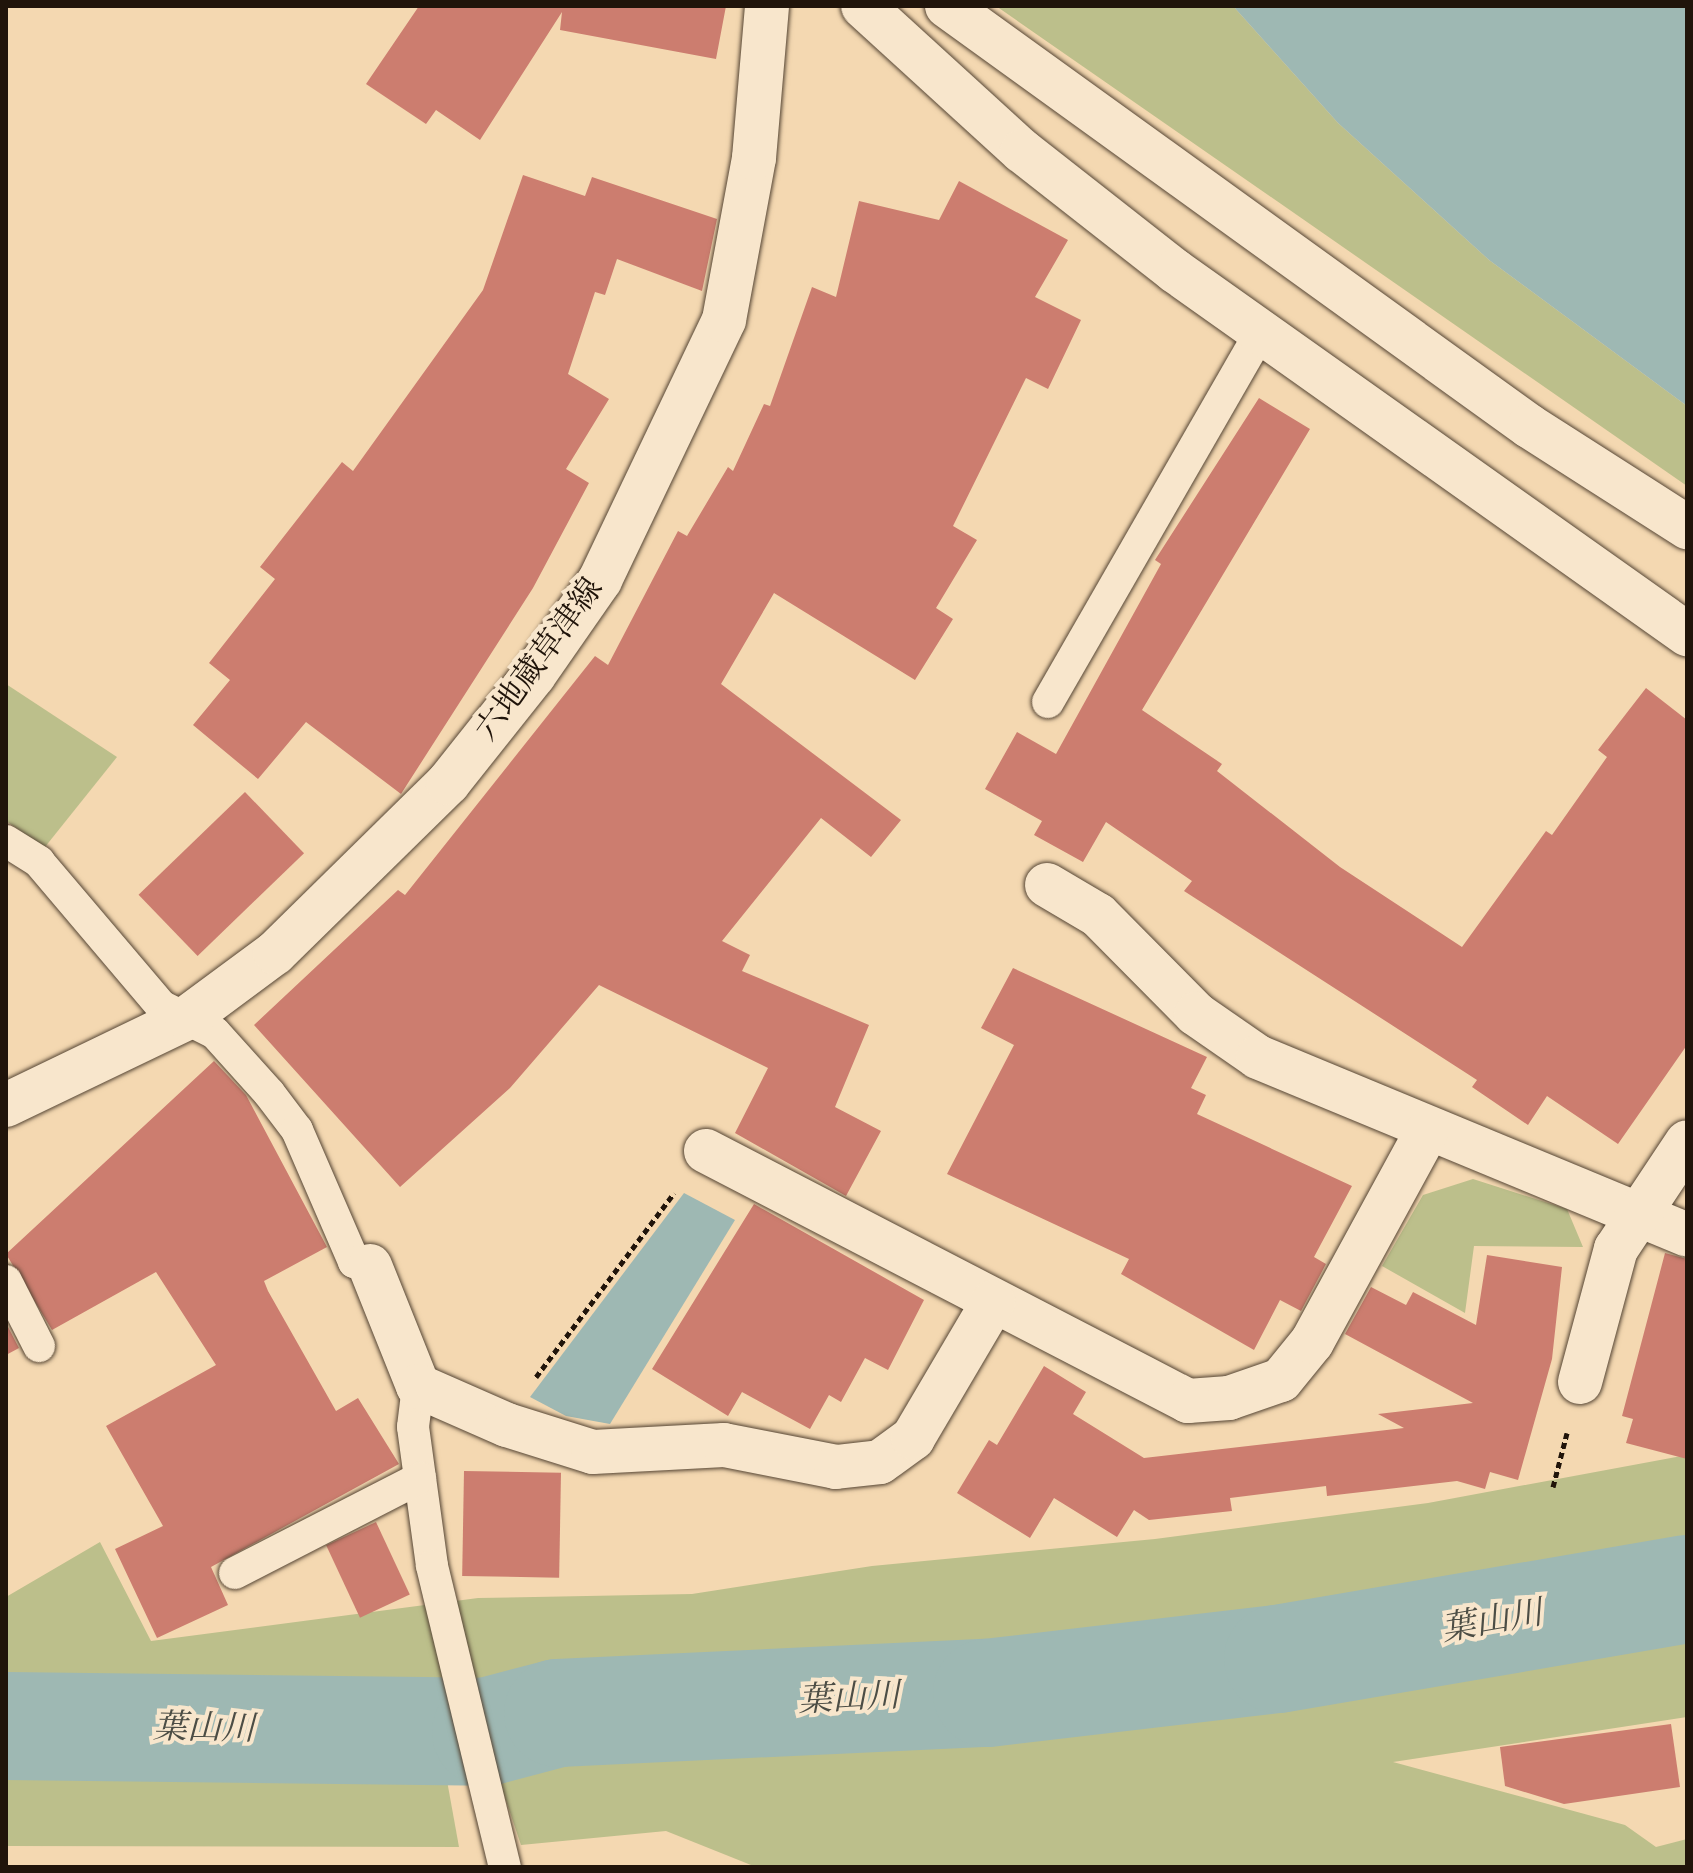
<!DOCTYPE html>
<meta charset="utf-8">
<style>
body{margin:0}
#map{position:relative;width:1693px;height:1873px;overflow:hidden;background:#f4d8b1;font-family:"IM FELL DW Pica","Noto Serif JP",serif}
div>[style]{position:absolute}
.green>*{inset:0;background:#bcbf8b}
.water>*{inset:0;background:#9eb8b3}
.river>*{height:108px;margin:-54px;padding:0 54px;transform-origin:54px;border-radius:54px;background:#9eb8b3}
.building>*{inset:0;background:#cc7d6f;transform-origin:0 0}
.path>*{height:5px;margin-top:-2.5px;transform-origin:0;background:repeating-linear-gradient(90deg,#20140a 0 6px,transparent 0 10px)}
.roads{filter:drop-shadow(0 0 2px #554534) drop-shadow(0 0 2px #554534)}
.service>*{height:32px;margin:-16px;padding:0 16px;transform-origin:16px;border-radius:16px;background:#f8e6cc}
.minor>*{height:44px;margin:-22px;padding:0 22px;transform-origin:22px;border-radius:22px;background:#f8e6cc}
.secondary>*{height:44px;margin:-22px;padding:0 22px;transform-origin:22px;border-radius:22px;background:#f8e6cc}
span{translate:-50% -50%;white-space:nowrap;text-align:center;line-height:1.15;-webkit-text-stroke:8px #f8e6cc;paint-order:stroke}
.street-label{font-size:32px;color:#20140a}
.water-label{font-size:34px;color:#4c4d45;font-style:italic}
.frame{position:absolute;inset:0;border:8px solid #20140a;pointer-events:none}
</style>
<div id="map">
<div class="green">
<i style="clip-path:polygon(996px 6px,1233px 6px,1338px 123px,1489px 260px,1687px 406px,1687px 486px)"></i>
<i style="clip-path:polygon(6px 684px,117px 757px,45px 847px,6px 821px)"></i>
<i style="clip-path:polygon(1473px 1179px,1567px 1209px,1583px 1247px,1474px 1246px,1465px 1313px,1382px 1266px,1423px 1195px)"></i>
<i style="clip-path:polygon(1687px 1455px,1687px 1542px,1265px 1616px,837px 1656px,742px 1674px,477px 1694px,423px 1685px,379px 1700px,6px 1696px,6px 1597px,100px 1542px,151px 1641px,478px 1598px,692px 1594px,872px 1566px,1155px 1539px,1428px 1503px)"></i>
<i style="clip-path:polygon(1687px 1621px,1687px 1717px,1393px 1762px,1625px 1825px,1656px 1847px,1687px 1839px,1687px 1867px,756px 1867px,666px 1831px,521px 1845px,494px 1765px,533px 1745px,719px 1733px,843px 1737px,1248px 1697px)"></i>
<i style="clip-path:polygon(6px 1755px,411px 1756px,444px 1764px,459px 1847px,6px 1846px)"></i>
</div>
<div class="water">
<i style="clip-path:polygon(1233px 6px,1687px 6px,1687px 406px,1489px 260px,1338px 123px)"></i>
<i style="clip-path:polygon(684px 1193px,735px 1220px,610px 1424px,566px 1416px,530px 1397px)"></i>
</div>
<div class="river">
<i style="left:6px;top:1726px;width:480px;rotate:0.7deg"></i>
<i style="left:486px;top:1732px;width:74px;rotate:-14.8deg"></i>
<i style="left:558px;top:1713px;width:429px;rotate:-2.7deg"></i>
<i style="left:987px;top:1693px;width:293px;rotate:-6.7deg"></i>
<i style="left:1278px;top:1659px;width:415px;rotate:-9.7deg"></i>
</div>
<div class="building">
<i style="clip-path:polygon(419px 6px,726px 6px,716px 59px,560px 30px,562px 12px,480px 140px,436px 110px,426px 124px,366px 84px)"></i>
<i style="clip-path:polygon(523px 175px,585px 196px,592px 177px,717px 219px,702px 291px,617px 259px,605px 295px,595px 292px,568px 374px,609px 399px,566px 469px,589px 483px,533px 588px,401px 794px,306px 722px,258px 779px,193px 725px,230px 680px,209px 663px,275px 579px,260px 567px,342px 462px,353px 471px,483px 290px)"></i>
<i style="clip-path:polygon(959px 181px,1068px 240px,1035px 297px,1081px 320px,1048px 389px,1026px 378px,953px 526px,977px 540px,936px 608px,953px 619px,915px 680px,774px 593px,721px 684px,901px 820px,871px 857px,821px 818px,722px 941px,750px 955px,742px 971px,869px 1025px,835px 1107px,881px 1131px,846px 1196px,735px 1133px,768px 1068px,599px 985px,510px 1088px,400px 1187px,254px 1025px,398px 890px,405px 895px,595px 656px,608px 665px,678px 531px,687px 536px,728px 467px,733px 471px,764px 404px,770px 406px,812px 287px,836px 297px,859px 201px,939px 220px)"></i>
<i style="clip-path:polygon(1259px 398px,1310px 429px,1142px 710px,1222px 764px,1217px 771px,1340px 867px,1462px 947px,1546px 831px,1552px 835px,1607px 757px,1598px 750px,1646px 688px,1687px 720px,1687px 1045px,1618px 1144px,1547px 1096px,1528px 1125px,1472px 1087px,1477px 1080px,1184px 891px,1192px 881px,1106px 822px,1083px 862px,1034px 835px,1042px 821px,985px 789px,1017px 732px,1056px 754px,1161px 564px,1155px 560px)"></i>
<i style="left:245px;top:792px;width:85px;height:148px;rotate:46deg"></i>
<i style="clip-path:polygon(1013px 968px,1207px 1057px,1191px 1088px,1206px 1095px,1197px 1114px,1352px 1186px,1314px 1257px,1326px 1264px,1301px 1311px,1280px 1300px,1254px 1350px,1121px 1274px,1129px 1259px,947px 1174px,1014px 1045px,981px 1028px)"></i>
<i style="clip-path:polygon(214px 1061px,246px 1095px,327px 1247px,264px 1281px,268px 1291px,336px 1411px,358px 1398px,399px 1464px,211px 1567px,228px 1605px,157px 1638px,115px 1549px,163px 1526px,106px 1426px,216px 1365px,156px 1272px,52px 1330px,6px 1254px)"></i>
<i style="clip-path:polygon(754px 1204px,924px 1300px,888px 1370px,865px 1358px,841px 1402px,829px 1395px,810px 1429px,742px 1392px,728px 1416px,652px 1369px)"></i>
<i style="clip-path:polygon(1665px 1253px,1687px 1259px,1687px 1459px,1626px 1443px,1633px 1419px,1622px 1416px)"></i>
<i style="clip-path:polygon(1487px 1255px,1562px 1267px,1552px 1359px,1518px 1480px,1490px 1472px,1485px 1489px,1457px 1481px,1327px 1496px,1326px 1486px,1230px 1498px,1232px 1511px,1149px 1520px,1134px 1510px,1117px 1537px,1054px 1498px,1030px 1538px,957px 1493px,989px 1440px,997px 1445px,1044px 1366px,1086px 1392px,1073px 1414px,1144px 1458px,1404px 1428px,1378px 1414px,1473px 1403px,1345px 1334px,1371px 1287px,1406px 1305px,1413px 1292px,1476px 1325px)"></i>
<i style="clip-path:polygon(6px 1323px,19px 1348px,6px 1355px)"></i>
<i style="left:464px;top:1471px;width:97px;height:105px;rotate:1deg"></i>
<i style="left:376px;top:1522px;width:80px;height:55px;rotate:65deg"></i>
<i style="clip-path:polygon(1671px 1724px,1680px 1787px,1564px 1804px,1505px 1786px,1500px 1747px)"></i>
</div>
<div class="path">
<i style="left:536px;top:1377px;width:230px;rotate:-53.1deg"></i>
<i style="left:1553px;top:1487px;width:56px;rotate:-75.5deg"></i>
</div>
<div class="roads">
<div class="service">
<i style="left:1048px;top:702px;width:426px;rotate:-60.1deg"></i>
<i style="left:6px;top:841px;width:39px;rotate:32deg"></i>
<i style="left:39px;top:862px;width:189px;rotate:49.7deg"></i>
<i style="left:161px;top:1006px;width:60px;rotate:26.6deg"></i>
<i style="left:215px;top:1033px;width:81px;rotate:48deg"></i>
<i style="left:269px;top:1093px;width:46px;rotate:52.9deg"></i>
<i style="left:297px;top:1130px;width:144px;rotate:66.6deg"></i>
<i style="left:354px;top:1262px;width:16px;rotate:14deg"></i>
<i style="left:6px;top:1281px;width:73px;rotate:63.1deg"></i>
<i style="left:418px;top:1386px;width:41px;rotate:97deg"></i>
<i style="left:413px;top:1427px;width:140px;rotate:82.2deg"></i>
<i style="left:432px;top:1566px;width:310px;rotate:76.4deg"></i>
<i style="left:235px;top:1573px;width:208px;rotate:-27.2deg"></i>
</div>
<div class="minor">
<i style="left:863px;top:6px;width:215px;rotate:42.4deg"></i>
<i style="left:1022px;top:151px;width:194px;rotate:38.1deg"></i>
<i style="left:1175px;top:271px;width:628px;rotate:35.34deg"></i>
<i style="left:947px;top:6px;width:718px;rotate:35.82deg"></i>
<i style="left:1529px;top:426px;width:188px;rotate:32.6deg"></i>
<i style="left:1047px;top:885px;width:59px;rotate:30.5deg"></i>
<i style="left:1098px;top:915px;width:139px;rotate:45.3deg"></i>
<i style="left:1196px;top:1014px;width:75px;rotate:34.7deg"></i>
<i style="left:1258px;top:1057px;width:464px;rotate:22.5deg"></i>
<i style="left:706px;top:1151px;width:543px;rotate:27.41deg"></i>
<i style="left:1188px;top:1401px;width:41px;rotate:-4.2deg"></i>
<i style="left:1229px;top:1398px;width:55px;rotate:-19.1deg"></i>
<i style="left:1281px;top:1380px;width:49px;rotate:-50.8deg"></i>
<i style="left:1312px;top:1342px;width:238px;rotate:-61.4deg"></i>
<i style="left:370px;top:1266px;width:129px;rotate:68.2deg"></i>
<i style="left:418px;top:1386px;width:97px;rotate:23.7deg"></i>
<i style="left:507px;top:1425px;width:90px;rotate:17.4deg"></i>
<i style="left:593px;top:1452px;width:131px;rotate:-3.1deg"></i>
<i style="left:724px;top:1445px;width:114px;rotate:11.1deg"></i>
<i style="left:836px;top:1467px;width:44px;rotate:-6.5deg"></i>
<i style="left:880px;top:1462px;width:41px;rotate:-36deg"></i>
<i style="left:913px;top:1438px;width:158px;rotate:-59.5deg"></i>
<i style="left:1580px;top:1382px;width:138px;rotate:-74.9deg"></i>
<i style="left:1616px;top:1249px;width:128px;rotate:-56.4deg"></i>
</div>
<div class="secondary">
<i style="left:6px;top:1105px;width:201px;rotate:-25.7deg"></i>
<i style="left:187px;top:1018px;width:109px;rotate:-36.5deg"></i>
<i style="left:275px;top:953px;width:243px;rotate:-44.5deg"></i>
<i style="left:448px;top:783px;width:138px;rotate:-51.5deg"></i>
<i style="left:534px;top:675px;width:116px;rotate:-55.2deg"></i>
<i style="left:600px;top:580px;width:288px;rotate:-64.5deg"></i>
<i style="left:724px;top:320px;width:165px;rotate:-79.5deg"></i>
<i style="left:754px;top:158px;width:153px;rotate:-85.1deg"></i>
</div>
</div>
<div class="street-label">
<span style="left:540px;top:660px;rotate:-54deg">六地蔵草津線</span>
</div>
<div class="water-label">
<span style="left:1492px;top:1622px;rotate:-10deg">葉山川</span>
<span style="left:849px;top:1699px;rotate:-3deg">葉山川</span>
<span style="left:204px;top:1729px;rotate:1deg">葉山川</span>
</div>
<div class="frame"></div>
</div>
